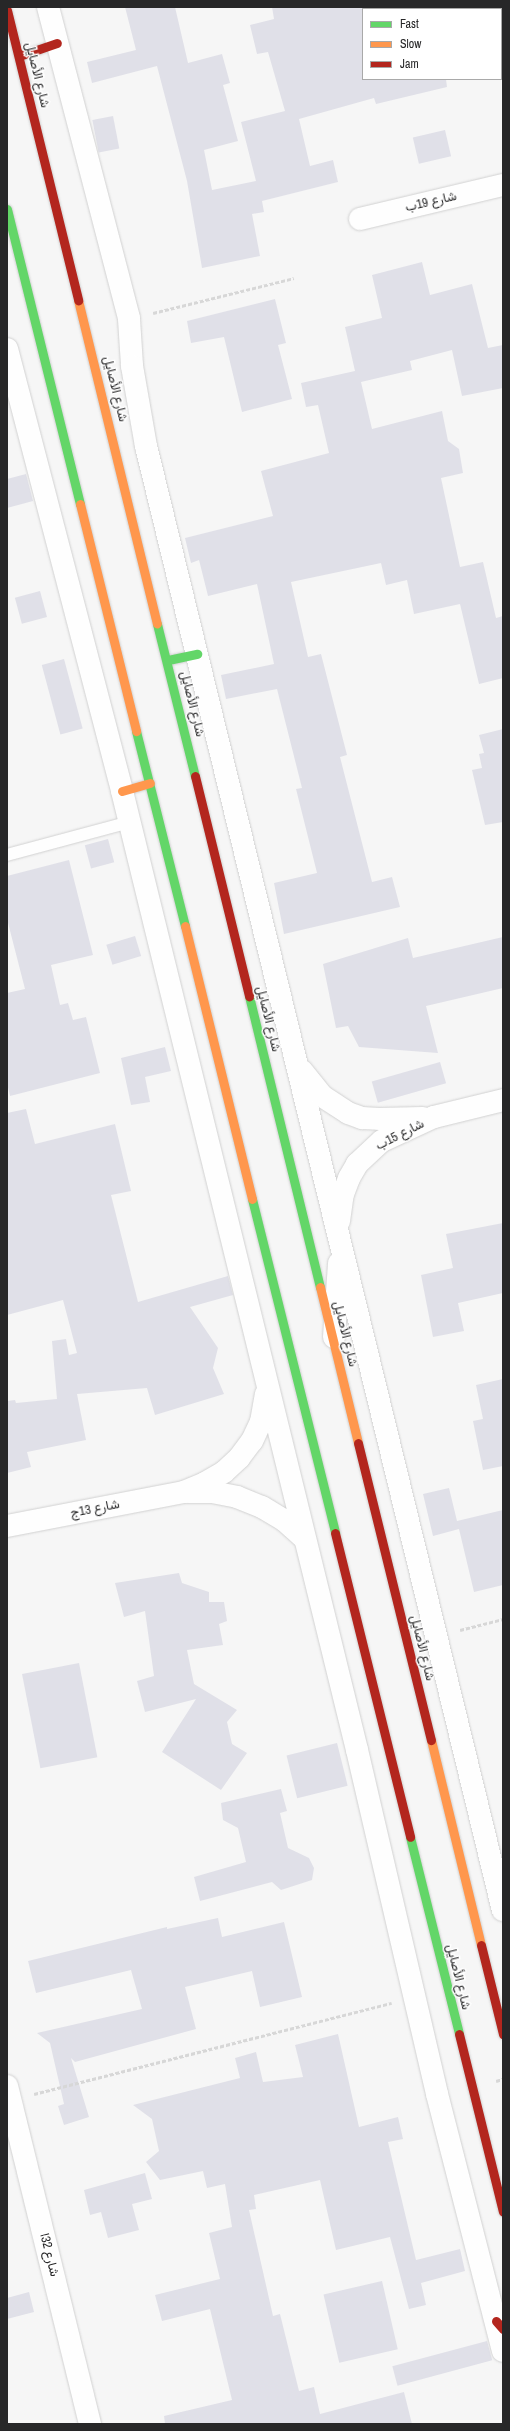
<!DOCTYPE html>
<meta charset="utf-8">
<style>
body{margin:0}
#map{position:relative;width:510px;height:2431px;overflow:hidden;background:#f6f6f6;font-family:"Archivo Narrow",Vazirmatn,sans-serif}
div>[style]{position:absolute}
.building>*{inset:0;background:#e0e0e8;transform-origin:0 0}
.path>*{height:2.5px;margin-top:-1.25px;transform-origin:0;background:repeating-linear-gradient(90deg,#d7d7d7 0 4px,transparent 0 6px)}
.roads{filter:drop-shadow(0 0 1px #d1d1d1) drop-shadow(0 0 1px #d1d1d1)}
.lane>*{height:12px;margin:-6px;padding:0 6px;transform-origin:6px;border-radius:6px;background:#fefefe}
.street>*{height:22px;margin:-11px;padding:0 11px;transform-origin:11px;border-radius:11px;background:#fefefe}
.fast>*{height:9px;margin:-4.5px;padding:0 4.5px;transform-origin:4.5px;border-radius:4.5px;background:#63d668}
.slow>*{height:9px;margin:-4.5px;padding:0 4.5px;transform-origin:4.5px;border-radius:4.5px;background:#ff974d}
.jam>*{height:9px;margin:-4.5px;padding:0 4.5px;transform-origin:4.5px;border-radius:4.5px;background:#b3261e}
span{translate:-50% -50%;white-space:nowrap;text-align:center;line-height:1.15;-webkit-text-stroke:3px #fff;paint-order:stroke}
.street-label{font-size:13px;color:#272728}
.frame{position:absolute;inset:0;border:8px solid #272728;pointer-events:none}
.legend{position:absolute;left:362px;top:8px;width:140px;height:72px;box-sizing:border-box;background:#fff;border:1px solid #a9a9a9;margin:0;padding:5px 7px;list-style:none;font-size:12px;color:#272728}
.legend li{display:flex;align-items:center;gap:8px;height:20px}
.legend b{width:20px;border:1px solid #a9a9a9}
</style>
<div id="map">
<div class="building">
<i style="clip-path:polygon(125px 7px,175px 7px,188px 63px,222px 54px,230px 83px,223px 85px,238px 141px,204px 150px,212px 190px,256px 181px,241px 122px,285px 111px,268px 52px,257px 54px,250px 25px,274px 19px,272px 7px,363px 7px,363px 79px,446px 79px,447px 87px,376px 104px,374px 98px,299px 119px,310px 166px,333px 160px,338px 182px,262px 201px,264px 212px,252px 214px,260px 256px,202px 268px,187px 181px,157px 66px,92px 83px,87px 62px,136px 50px)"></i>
<i style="left:113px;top:116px;width:33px;height:21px;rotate:79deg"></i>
<i style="left:445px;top:130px;width:27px;height:33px;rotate:77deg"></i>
<i style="clip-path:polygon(422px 262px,430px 295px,472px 284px,488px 348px,503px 345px,503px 388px,462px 396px,452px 350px,410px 361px,412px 370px,361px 382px,372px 429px,442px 411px,448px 441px,459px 449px,463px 473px,441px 478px,460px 567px,483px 562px,496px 618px,503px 616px,503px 678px,479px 684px,460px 604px,414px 614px,407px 580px,386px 585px,381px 563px,291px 582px,308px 657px,321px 654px,347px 755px,340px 757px,372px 882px,392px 877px,400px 907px,284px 934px,274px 883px,317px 873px,296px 789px,302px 788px,277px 689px,226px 699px,221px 675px,274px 664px,257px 584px,208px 596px,199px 560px,191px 563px,185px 538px,273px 516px,261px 471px,329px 453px,318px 405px,306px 407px,301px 383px,355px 371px,345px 327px,382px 318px,372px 275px)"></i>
<i style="clip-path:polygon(275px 299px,286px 343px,278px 345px,292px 399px,242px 412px,224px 337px,191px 343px,187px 321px)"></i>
<i style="clip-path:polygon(26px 474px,33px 501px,7px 508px,7px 479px)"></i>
<i style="left:40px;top:591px;width:27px;height:26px;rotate:75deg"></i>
<i style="left:64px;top:659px;width:72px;height:23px;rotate:75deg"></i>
<i style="clip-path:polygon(503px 729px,503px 822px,485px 825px,472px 770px,482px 768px,479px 754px,484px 753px,479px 735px)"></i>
<i style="left:108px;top:839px;width:24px;height:24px;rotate:75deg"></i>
<i style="clip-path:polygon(69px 860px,93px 955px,51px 965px,60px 1005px,68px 1003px,73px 1020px,86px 1017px,100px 1073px,10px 1096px,7px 1083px,7px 993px,25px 989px,7px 919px,7px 876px)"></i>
<i style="left:135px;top:936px;width:21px;height:30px;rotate:73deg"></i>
<i style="clip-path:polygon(503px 937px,503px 988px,426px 1006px,438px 1053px,359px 1047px,348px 1026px,336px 1028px,323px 964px,408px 938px,413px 958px)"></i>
<i style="clip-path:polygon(165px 1047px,171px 1071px,145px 1077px,150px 1102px,131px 1105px,121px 1058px)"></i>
<i style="left:440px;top:1062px;width:22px;height:71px;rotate:74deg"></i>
<i style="clip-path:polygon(26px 1109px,35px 1144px,115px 1124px,131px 1191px,111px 1195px,138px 1302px,228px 1276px,233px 1295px,190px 1307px,218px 1348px,213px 1368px,224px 1394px,155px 1415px,147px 1388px,77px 1394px,86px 1440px,27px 1452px,31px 1467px,7px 1473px,7px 1401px,15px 1400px,16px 1403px,57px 1399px,52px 1341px,66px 1339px,69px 1355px,77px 1353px,63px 1300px,7px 1315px,7px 1113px)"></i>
<i style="clip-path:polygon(503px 1223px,503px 1293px,458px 1303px,464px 1331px,433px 1337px,421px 1275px,453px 1268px,446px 1234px)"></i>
<i style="clip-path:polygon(503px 1379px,503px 1466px,483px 1470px,473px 1421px,483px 1419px,476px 1385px)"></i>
<i style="clip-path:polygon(449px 1488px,457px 1521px,503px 1510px,503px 1585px,474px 1592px,459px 1529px,433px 1536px,423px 1494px)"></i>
<i style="clip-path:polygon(179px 1573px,182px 1583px,209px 1592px,209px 1602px,224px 1602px,227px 1621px,219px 1624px,223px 1645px,187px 1650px,194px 1684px,237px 1710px,227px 1722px,232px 1744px,247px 1753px,221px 1790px,162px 1752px,196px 1699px,145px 1712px,137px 1681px,154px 1676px,145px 1611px,124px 1617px,115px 1583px)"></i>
<i style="left:79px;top:1663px;width:96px;height:58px;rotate:79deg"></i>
<i style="left:337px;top:1743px;width:44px;height:52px;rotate:76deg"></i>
<i style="clip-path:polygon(281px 1789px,287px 1811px,280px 1813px,288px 1848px,309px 1858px,314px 1868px,312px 1880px,281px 1890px,272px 1882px,200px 1901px,194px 1877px,246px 1862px,238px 1828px,223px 1820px,221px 1803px)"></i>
<i style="clip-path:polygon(218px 1918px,222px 1937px,284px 1922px,302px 1997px,260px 2007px,252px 1971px,185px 1987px,196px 2029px,75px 2062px,71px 2058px,89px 2117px,64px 2125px,58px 2106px,64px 2104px,50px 2043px,37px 2033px,142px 2009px,131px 1970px,36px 1993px,28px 1961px,167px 1927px,167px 1929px)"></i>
<i style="clip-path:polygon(338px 2034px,359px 2127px,398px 2117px,403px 2139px,388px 2142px,416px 2260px,460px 2249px,465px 2271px,421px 2283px,426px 2305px,409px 2309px,390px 2237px,336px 2250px,320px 2180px,254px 2195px,256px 2209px,249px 2210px,273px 2316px,280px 2314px,299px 2391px,314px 2387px,320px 2414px,404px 2392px,412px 2424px,165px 2424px,164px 2416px,232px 2400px,210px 2309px,162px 2321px,155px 2295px,220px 2279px,209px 2233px,232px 2227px,225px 2184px,207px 2188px,203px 2171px,160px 2180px,146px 2162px,159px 2151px,152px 2119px,133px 2105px,240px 2078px,235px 2058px,256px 2052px,263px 2082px,303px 2077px,295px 2045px)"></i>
<i style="clip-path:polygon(145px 2173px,152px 2199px,132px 2204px,139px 2230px,108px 2238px,101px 2212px,90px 2215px,84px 2190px)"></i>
<i style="left:382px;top:2281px;width:70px;height:60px;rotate:77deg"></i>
<i style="clip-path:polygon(29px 2292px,34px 2312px,7px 2319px,7px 2298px)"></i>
<i style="left:487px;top:2341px;width:20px;height:98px;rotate:75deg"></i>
</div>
<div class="path">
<i style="left:153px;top:313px;width:145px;rotate:-13.9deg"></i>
<i style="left:460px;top:1630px;width:44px;rotate:-14.3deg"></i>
<i style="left:496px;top:2081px;width:7px;rotate:-16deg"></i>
<i style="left:34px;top:2094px;width:369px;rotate:-14.3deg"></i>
</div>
<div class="roads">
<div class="lane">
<i style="left:7px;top:855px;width:127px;rotate:-15deg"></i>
</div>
<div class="street">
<i style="left:48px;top:7px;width:322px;rotate:75.4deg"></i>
<i style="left:129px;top:319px;width:47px;rotate:86.3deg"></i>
<i style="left:132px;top:366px;width:81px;rotate:80.1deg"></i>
<i style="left:146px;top:446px;width:1507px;rotate:76.3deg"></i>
<i style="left:360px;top:219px;width:147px;rotate:-13.4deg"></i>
<i style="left:7px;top:349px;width:457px;rotate:75.4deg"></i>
<i style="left:122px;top:791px;width:987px;rotate:76.23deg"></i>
<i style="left:357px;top:1750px;width:353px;rotate:76.9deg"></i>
<i style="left:437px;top:2094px;width:265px;rotate:75.6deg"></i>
<i style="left:302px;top:1071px;width:32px;rotate:51deg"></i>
<i style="left:322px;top:1096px;width:31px;rotate:33deg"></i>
<i style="left:348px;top:1113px;width:15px;rotate:20deg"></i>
<i style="left:362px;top:1118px;width:17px;rotate:3deg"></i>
<i style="left:379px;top:1119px;width:44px;rotate:-1.3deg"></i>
<i style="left:339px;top:1221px;width:27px;rotate:-82deg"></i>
<i style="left:343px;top:1194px;width:17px;rotate:-69deg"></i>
<i style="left:349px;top:1178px;width:16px;rotate:-60deg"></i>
<i style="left:357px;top:1164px;width:34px;rotate:-43deg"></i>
<i style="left:382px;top:1141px;width:57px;rotate:-24.8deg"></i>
<i style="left:434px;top:1117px;width:71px;rotate:-13.8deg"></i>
<i style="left:334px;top:1337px;width:74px;rotate:-86.1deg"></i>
<i style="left:189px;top:1492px;width:23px"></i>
<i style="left:212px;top:1492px;width:25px;rotate:11deg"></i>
<i style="left:237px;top:1497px;width:27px;rotate:22deg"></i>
<i style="left:262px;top:1507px;width:26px;rotate:31deg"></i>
<i style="left:284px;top:1520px;width:27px;rotate:42deg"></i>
<i style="left:7px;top:1526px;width:180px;rotate:-10.9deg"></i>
<i style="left:184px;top:1492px;width:23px;rotate:-23deg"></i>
<i style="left:205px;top:1483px;width:22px;rotate:-30deg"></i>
<i style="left:224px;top:1472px;width:21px;rotate:-43deg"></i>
<i style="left:239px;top:1458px;width:21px;rotate:-53deg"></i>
<i style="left:252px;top:1441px;width:21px;rotate:-65deg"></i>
<i style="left:261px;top:1422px;width:28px;rotate:-80deg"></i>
<i style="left:7px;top:2086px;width:348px;rotate:76.2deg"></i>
</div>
<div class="fast">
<i style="left:7px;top:209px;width:304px;rotate:76.1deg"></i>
<i style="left:157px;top:624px;width:157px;rotate:76deg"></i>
<i style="left:168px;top:660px;width:30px;rotate:-12deg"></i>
<i style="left:136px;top:731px;width:201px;rotate:75.9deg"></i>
<i style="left:249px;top:996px;width:300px;rotate:76.3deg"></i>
<i style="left:252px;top:1199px;width:344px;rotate:76deg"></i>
<i style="left:410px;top:1837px;width:203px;rotate:76deg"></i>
</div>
<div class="slow">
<i style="left:78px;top:300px;width:333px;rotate:76.3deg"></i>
<i style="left:80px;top:504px;width:234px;rotate:76.1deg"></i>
<i style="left:122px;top:791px;width:29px;rotate:-16deg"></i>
<i style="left:185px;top:926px;width:281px;rotate:76.2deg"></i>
<i style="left:320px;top:1287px;width:161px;rotate:76.3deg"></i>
<i style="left:431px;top:1740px;width:211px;rotate:76.3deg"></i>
</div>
<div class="jam">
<i style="left:7px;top:10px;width:299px;rotate:76.2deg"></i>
<i style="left:19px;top:56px;width:40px;rotate:-18.9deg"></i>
<i style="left:195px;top:776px;width:227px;rotate:76.2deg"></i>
<i style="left:358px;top:1443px;width:306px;rotate:76.2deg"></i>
<i style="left:335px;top:1533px;width:313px;rotate:76.1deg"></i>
<i style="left:481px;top:1945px;width:92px;rotate:76.1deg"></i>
<i style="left:459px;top:2034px;width:183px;rotate:76.1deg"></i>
<i style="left:496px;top:2321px;width:11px;rotate:49deg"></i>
</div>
</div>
<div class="street-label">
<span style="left:37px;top:75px;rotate:76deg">شارع الأصايل</span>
<span style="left:431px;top:202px;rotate:-13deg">شارع 19ب</span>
<span style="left:115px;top:389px;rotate:76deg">شارع الأصايل</span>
<span style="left:192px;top:704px;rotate:76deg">شارع الأصايل</span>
<span style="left:268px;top:1019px;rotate:76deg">شارع الأصايل</span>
<span style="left:400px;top:1135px;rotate:-27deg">شارع 15ب</span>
<span style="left:345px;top:1334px;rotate:76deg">شارع الأصايل</span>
<span style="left:95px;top:1509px;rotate:-11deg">شارع 13ج</span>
<span style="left:422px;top:1648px;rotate:76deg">شارع الأصايل</span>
<span style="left:458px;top:1977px;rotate:76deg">شارع الأصايل</span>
<span style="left:49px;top:2255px;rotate:76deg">شارع 32ا</span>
</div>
<div class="frame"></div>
<ul class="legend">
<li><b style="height:5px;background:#63d668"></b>Fast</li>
<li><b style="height:5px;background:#ff974d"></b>Slow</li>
<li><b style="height:5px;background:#b3261e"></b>Jam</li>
</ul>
</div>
